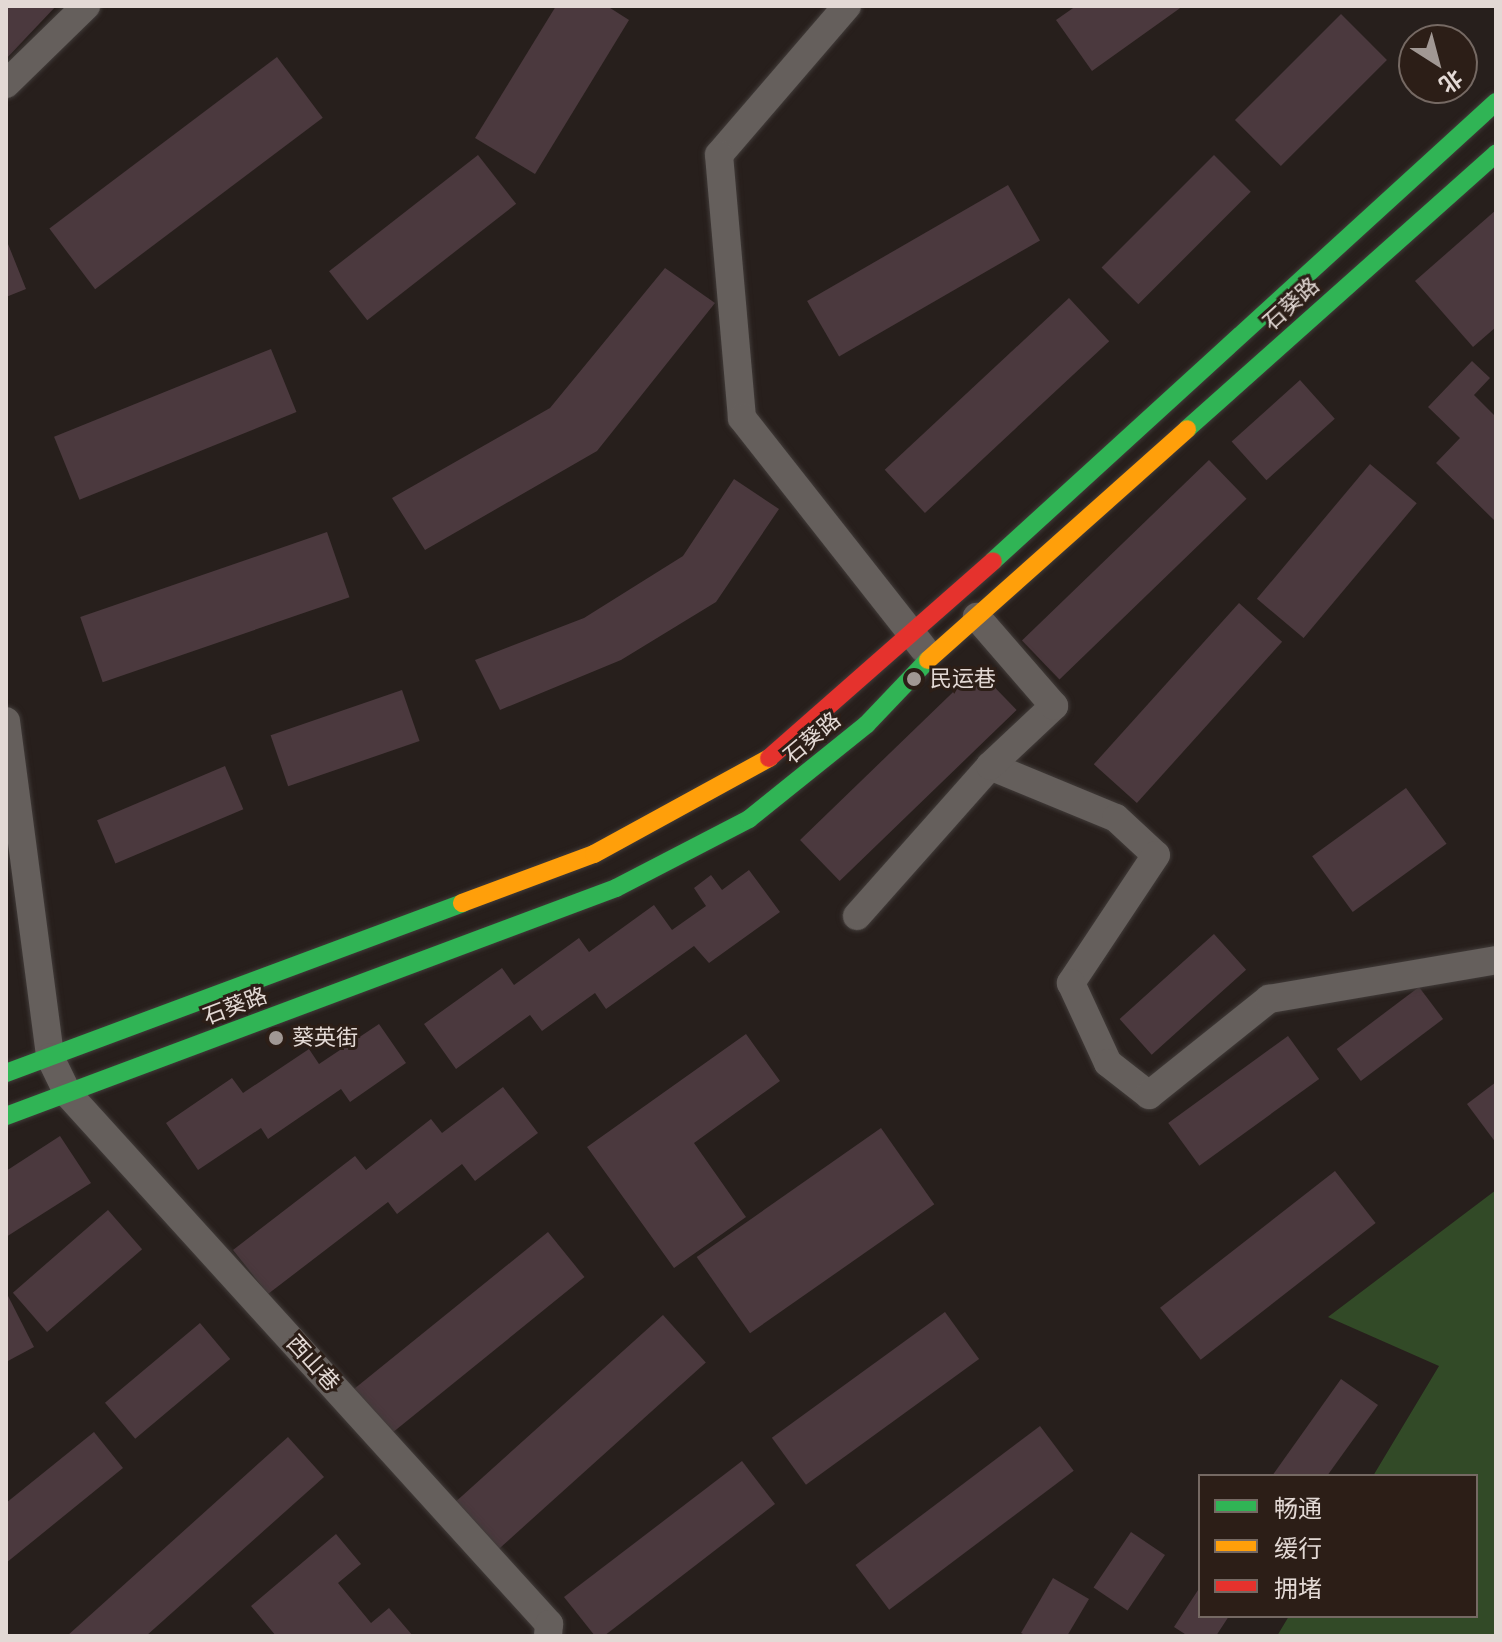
<!DOCTYPE html>
<meta charset="utf-8">
<style>
body{margin:0}
#map{position:relative;width:1502px;height:1642px;overflow:hidden;background:#271f1c;font-family:Raleway,"Noto Sans SC",sans-serif}
div>[style]{position:absolute}
.green>*{inset:0;background:#324a27}
.building>*{inset:0;background:#4b393e;transform-origin:0 0}
.roads{filter:drop-shadow(0 0 2px #413b39) drop-shadow(0 0 2px #413b39)}
.street>*{height:28px;margin:-14px;padding:0 14px;transform-origin:14px;border-radius:14px;background:#655f5c}
.fast>*{height:18px;margin:-9px;padding:0 9px;transform-origin:9px;border-radius:9px;background:#30b455}
.slow>*{height:18px;margin:-9px;padding:0 9px;transform-origin:9px;border-radius:9px;background:#ff9f0a}
.jam>*{height:18px;margin:-9px;padding:0 9px;transform-origin:9px;border-radius:9px;background:#e5322d}
.dots>*{width:22px;height:22px;translate:-50% -50%;box-sizing:border-box;border:4px solid #2c1e17;border-radius:50%}
span{translate:-50% -50%;white-space:nowrap;text-align:center;line-height:1.15;-webkit-text-stroke:6px #2c1e17;paint-order:stroke}
.street-label{font-size:22px;color:#e3d9d5}
.poi-label{font-size:22px;color:#e3d9d5}
.left{translate:0 -50%;text-align:left}
.frame{position:absolute;inset:0;border:8px solid #e3d9d5;pointer-events:none}
.legend{position:absolute;left:1198px;top:1474px;width:280px;height:144px;box-sizing:border-box;background:#2c1e17;border:2px solid #756963;margin:0;padding:10px 14px;list-style:none;font-size:24px;color:#e3d9d5}
.legend li{display:flex;align-items:center;gap:16px;height:40px}
.legend b{width:40px;border:2px solid #756963}
.north{position:absolute;left:1398px;top:24px;width:80px;height:80px;box-sizing:border-box;background:#2c1e17;border:2px solid #756963;border-radius:50%;rotate:144deg;font-size:22px;font-weight:700;line-height:32px;text-align:center;color:#e3d9d5}
.north::after{content:'';display:block;margin:auto;width:28px;height:36px;background:#a19894;clip-path:polygon(50% 0,100% 100%,50% 72%,0 100%)}
</style>
<div id="map">
<div class="green">
<i style="clip-path:polygon(1496px 1190px,1496px 1636px,1277px 1636px,1289px 1616px,1476px 1616px,1476px 1476px,1373px 1476px,1439px 1366px,1328px 1317px)"></i>
</div>
<div class="building">
<i style="clip-path:polygon(6px 6px,56px 6px,6px 59px)"></i>
<i style="clip-path:polygon(556px 6px,607px 6px,629px 20px,535px 174px,475px 138px)"></i>
<i style="clip-path:polygon(1076px 6px,1183px 6px,1092px 71px,1056px 20px)"></i>
<i style="left:1341px;top:14px;width:65px;height:150px;rotate:45deg"></i>
<i style="left:277px;top:57px;width:76px;height:285px;rotate:53deg"></i>
<i style="left:478px;top:155px;width:62px;height:189px;rotate:52deg"></i>
<i style="left:1214px;top:155px;width:52px;height:159px;rotate:45deg"></i>
<i style="left:1008px;top:185px;width:64px;height:232px;rotate:60deg"></i>
<i style="clip-path:polygon(1496px 210px,1496px 327px,1473px 347px,1415px 281px)"></i>
<i style="clip-path:polygon(6px 239px,26px 289px,6px 297px)"></i>
<i style="clip-path:polygon(665px 268px,715px 303px,597px 451px,425px 550px,392px 498px,550px 408px)"></i>
<i style="left:1069px;top:298px;width:59px;height:252px;rotate:47deg"></i>
<i style="left:271px;top:349px;width:68px;height:234px;rotate:68deg"></i>
<i style="clip-path:polygon(1472px 361px,1490px 378px,1474px 395px,1496px 417px,1496px 522px,1436px 463px,1460px 438px,1428px 407px)"></i>
<i style="left:1300px;top:380px;width:52px;height:92px;rotate:48deg"></i>
<i style="left:1209px;top:460px;width:54px;height:260px;rotate:46deg"></i>
<i style="left:1370px;top:464px;width:61px;height:176px;rotate:40deg"></i>
<i style="clip-path:polygon(734px 479px,779px 509px,716px 602px,621px 660px,500px 710px,475px 660px,584px 618px,683px 556px)"></i>
<i style="left:327px;top:532px;width:69px;height:261px;rotate:71deg"></i>
<i style="left:1239px;top:603px;width:58px;height:217px;rotate:42deg"></i>
<i style="left:977px;top:669px;width:57px;height:246px;rotate:46deg"></i>
<i style="left:402px;top:690px;width:54px;height:139px;rotate:71deg"></i>
<i style="left:225px;top:766px;width:47px;height:139px;rotate:67deg"></i>
<i style="left:1406px;top:788px;width:69px;height:116px;rotate:54deg"></i>
<i style="clip-path:polygon(749px 870px,780px 912px,709px 963px,694px 946px,606px 1009px,595px 993px,542px 1031px,530px 1015px,456px 1069px,424px 1024px,502px 968px,514px 985px,579px 938px,589px 952px,654px 905px,672px 930px,706px 906px,694px 888px,711px 875px,722px 890px)"></i>
<i style="left:1214px;top:934px;width:48px;height:127px;rotate:48deg"></i>
<i style="left:1419px;top:987px;width:40px;height:103px;rotate:53deg"></i>
<i style="clip-path:polygon(379px 1024px,406px 1063px,350px 1102px,341px 1089px,268px 1139px,261px 1128px,198px 1170px,166px 1123px,232px 1078px,243px 1093px,309px 1049px,319px 1064px)"></i>
<i style="clip-path:polygon(746px 1034px,780px 1081px,694px 1143px,746px 1217px,674px 1268px,587px 1147px)"></i>
<i style="left:1288px;top:1036px;width:53px;height:148px;rotate:54deg"></i>
<i style="clip-path:polygon(1496px 1082px,1496px 1143px,1467px 1104px)"></i>
<i style="clip-path:polygon(503px 1087px,538px 1133px,475px 1181px,462px 1164px,397px 1214px,388px 1202px,268px 1294px,233px 1250px,355px 1156px,366px 1170px,431px 1119px,442px 1133px)"></i>
<i style="left:881px;top:1128px;width:93px;height:225px;rotate:55deg"></i>
<i style="clip-path:polygon(60px 1136px,91px 1183px,6px 1237px,6px 1171px)"></i>
<i style="left:1335px;top:1171px;width:66px;height:222px;rotate:52deg"></i>
<i style="left:108px;top:1210px;width:52px;height:126px;rotate:49deg"></i>
<i style="left:548px;top:1232px;width:58px;height:256px;rotate:51deg"></i>
<i style="clip-path:polygon(6px 1292px,34px 1347px,6px 1362px)"></i>
<i style="left:945px;top:1312px;width:58px;height:214px;rotate:54deg"></i>
<i style="left:663px;top:1315px;width:64px;height:288px;rotate:48deg"></i>
<i style="left:200px;top:1323px;width:47px;height:124px;rotate:50deg"></i>
<i style="clip-path:polygon(1341px 1379px,1378px 1405px,1327px 1476px,1272px 1476px)"></i>
<i style="left:1040px;top:1426px;width:56px;height:231px;rotate:53deg"></i>
<i style="clip-path:polygon(94px 1432px,123px 1468px,6px 1563px,6px 1503px)"></i>
<i style="clip-path:polygon(288px 1437px,324px 1477px,146px 1636px,67px 1636px)"></i>
<i style="clip-path:polygon(742px 1461px,775px 1504px,604px 1636px,595px 1636px,564px 1597px)"></i>
<i style="left:1131px;top:1532px;width:41px;height:67px;rotate:34deg"></i>
<i style="clip-path:polygon(336px 1534px,361px 1564px,338px 1583px,371px 1623px,389px 1608px,413px 1636px,276px 1636px,251px 1606px)"></i>
<i style="clip-path:polygon(1053px 1578px,1089px 1599px,1067px 1636px,1027px 1636px,1021px 1633px)"></i>
<i style="clip-path:polygon(1200px 1587px,1200px 1616px,1229px 1616px,1216px 1636px,1188px 1636px,1174px 1627px)"></i>
</div>
<div class="roads">
<div class="street">
<i style="left:847px;top:6px;width:196px;rotate:130.7deg"></i>
<i style="left:719px;top:155px;width:264px;rotate:85deg"></i>
<i style="left:742px;top:418px;width:293px;rotate:51.8deg"></i>
<i style="left:6px;top:84px;width:112px;rotate:-44.3deg"></i>
<i style="left:6px;top:721px;width:339px;rotate:82.5deg"></i>
<i style="left:50px;top:1057px;width:41px;rotate:64.1deg"></i>
<i style="left:68px;top:1094px;width:716px;rotate:47.77deg"></i>
<i style="left:549px;top:1624px;width:12px;rotate:95deg"></i>
<i style="left:990px;top:766px;width:136px;rotate:22.4deg"></i>
<i style="left:1116px;top:818px;width:54px;rotate:42.8deg"></i>
<i style="left:1156px;top:855px;width:154px;rotate:123.6deg"></i>
<i style="left:1071px;top:983px;width:88px;rotate:65.2deg"></i>
<i style="left:1108px;top:1063px;width:52px;rotate:38deg"></i>
<i style="left:1149px;top:1095px;width:154px;rotate:-38.7deg"></i>
<i style="left:1269px;top:999px;width:230px;rotate:-9.7deg"></i>
<i style="left:857px;top:916px;width:200px;rotate:-48.4deg"></i>
<i style="left:990px;top:766px;width:88px;rotate:-43.2deg"></i>
<i style="left:1054px;top:706px;width:118px;rotate:-130.9deg"></i>
</div>
<div class="fast">
<i style="left:1187px;top:429px;width:414px;rotate:-41.7deg"></i>
<i style="left:993px;top:561px;width:681px;rotate:-42.38deg"></i>
<i style="left:6px;top:1073px;width:487px;rotate:-20.4deg"></i>
<i style="left:6px;top:1116px;width:651px;rotate:-20.49deg"></i>
<i style="left:616px;top:888px;width:150px;rotate:-27.4deg"></i>
<i style="left:749px;top:819px;width:151px;rotate:-38.8deg"></i>
<i style="left:867px;top:724px;width:88px;rotate:-46.4deg"></i>
</div>
<div class="slow">
<i style="left:928px;top:660px;width:347px;rotate:-41.7deg"></i>
<i style="left:462px;top:903px;width:141px;rotate:-20.4deg"></i>
<i style="left:594px;top:854px;width:200px;rotate:-28.7deg"></i>
</div>
<div class="jam">
<i style="left:769px;top:758px;width:298px;rotate:-41.3deg"></i>
</div>
</div>
<div class="dots">
<i style="left:914px;top:679px;background:#a19894"></i>
<i style="left:276px;top:1038px;background:#a19894"></i>
</div>
<div class="street-label">
<span style="left:1291px;top:304px;rotate:-42deg">石葵路</span>
<span style="left:812px;top:738px;rotate:-40deg">石葵路</span>
<span style="left:235px;top:1006px;rotate:-21deg">石葵路</span>
<span style="left:313px;top:1363px;rotate:48deg">西山巷</span>
</div>
<div class="poi-label">
<span class="left" style="left:930px;top:679px">民运巷</span>
<span class="left" style="left:292px;top:1038px">葵英街</span>
</div>
<div class="frame"></div>
<ul class="legend">
<li><b style="height:10px;background:#30b455"></b>畅通</li>
<li><b style="height:10px;background:#ff9f0a"></b>缓行</li>
<li><b style="height:10px;background:#e5322d"></b>拥堵</li>
</ul>
<div class="north">北</div>
</div>
